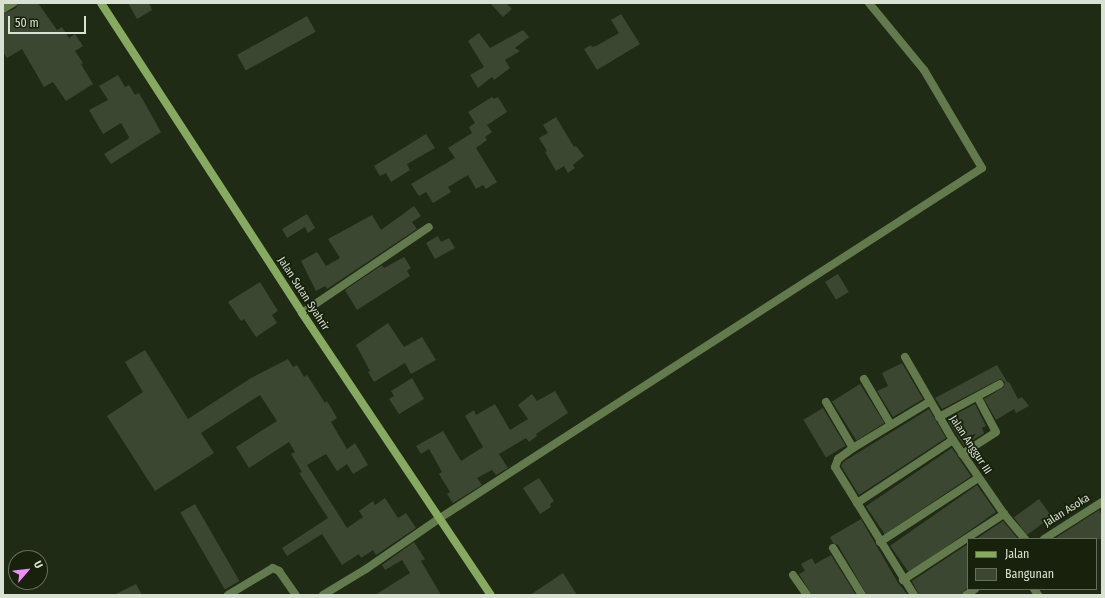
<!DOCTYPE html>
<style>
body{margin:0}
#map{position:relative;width:1105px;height:598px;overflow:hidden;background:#202b15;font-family:"Fira Sans Condensed",sans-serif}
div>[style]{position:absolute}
.building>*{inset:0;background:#3b4730;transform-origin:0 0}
.street>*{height:8px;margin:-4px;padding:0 4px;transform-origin:4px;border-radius:4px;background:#637a4d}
.secondary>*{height:8px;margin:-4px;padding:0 4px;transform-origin:4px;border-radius:4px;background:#85aa60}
span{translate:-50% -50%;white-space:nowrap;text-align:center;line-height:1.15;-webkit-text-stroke:3.5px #17210c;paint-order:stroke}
.street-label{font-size:11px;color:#d9e1d3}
.frame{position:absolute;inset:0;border:4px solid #d9e1d3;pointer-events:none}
.legend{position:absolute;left:967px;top:538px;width:130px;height:52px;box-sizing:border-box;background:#17210c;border:1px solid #656e5c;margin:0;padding:5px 7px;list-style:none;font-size:12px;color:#d9e1d3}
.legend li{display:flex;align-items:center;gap:8px;height:20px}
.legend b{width:20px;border:1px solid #656e5c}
.north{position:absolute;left:8px;top:550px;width:40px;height:40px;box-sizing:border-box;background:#17210c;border:1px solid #656e5c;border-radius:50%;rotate:62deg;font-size:11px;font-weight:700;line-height:16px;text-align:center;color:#d9e1d3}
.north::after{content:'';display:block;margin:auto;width:14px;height:18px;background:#ee8cf8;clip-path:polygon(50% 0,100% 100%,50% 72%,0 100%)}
.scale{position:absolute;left:8px;top:16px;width:78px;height:18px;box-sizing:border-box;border:2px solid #d9e1d3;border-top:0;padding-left:5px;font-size:12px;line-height:14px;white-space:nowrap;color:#d9e1d3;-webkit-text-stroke:3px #17210c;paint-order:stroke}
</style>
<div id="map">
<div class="building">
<i style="clip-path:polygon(18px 3px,38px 3px,57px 30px,62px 27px,69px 38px,75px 34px,83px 46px,75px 51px,83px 63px,81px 64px,93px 84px,66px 101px,53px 82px,44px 87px,22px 49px,7px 58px,3px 52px,3px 14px,16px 8px)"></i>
<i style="clip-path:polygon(128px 3px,149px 3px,152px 10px,137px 19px)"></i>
<i style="clip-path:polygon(490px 3px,506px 3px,512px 9px,503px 17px)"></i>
<i style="clip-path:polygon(621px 14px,640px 44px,597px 70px,584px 49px,591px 45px,592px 47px,596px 46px,619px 33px,611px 20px)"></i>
<i style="left:307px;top:16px;width:18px;height:80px;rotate:61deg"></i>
<i style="clip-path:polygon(523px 30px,529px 37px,515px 48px,520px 51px,505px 60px,510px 68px,494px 80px,492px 77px,478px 88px,470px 75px,484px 67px,468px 41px,479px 33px,490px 48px)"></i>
<i style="clip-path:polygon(118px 75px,125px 87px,129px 85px,135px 95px,139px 93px,161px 132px,111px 164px,104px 154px,128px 139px,129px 137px,121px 123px,103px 134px,89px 110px,108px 100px,99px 86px)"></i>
<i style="clip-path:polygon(492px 97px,494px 99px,498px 97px,507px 112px,487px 125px,492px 132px,485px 137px,487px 140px,476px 148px,497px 182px,486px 189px,483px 185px,476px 189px,468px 175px,448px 187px,451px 192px,433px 203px,426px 192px,419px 196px,411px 184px,455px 158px,448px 148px,472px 133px,469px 127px,475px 123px,468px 112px)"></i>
<i style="clip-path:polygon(556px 117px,574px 147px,576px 146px,584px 156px,573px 165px,575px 168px,568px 173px,564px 166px,556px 171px,545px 152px,547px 151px,539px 138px,548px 133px,543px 125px)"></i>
<i style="clip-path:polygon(426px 134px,435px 148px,407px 164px,410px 170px,391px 182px,386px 173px,380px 176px,374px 166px)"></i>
<i style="clip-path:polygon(414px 206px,421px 216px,412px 222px,417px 229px,327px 289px,325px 286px,316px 291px,301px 261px,317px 252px,326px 266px,340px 258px,328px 239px,372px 215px,381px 230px)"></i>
<i style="clip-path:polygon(307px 214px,315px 228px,308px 233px,305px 227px,287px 238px,282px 229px)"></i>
<i style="clip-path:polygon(438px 236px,441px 242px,449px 238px,455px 248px,435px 259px,426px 243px)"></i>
<i style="clip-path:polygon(404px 257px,411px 268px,407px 271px,410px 276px,357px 310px,345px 290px,382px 265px,384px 268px)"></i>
<i style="left:838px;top:274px;width:21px;height:15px;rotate:59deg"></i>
<i style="clip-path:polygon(260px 282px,278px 311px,272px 315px,277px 323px,256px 337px,244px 319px,241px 321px,228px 302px)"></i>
<i style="clip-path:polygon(388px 323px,404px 347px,422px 337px,436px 360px,411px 374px,405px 363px,374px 382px,368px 372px,370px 371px,356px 345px)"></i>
<i style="clip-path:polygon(145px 350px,188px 419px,251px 378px,288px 359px,293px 367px,297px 365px,304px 377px,307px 375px,325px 403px,327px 401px,337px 418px,331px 422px,347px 449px,355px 443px,368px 465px,353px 474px,347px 464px,337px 471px,326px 454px,307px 465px,347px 528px,363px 517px,359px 511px,373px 501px,375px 505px,385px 498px,398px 518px,406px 513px,416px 528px,376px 555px,373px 550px,361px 558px,359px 554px,342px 565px,322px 534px,287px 556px,282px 548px,328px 518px,299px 473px,302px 472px,291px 454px,295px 452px,289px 442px,249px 468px,236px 447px,277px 421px,260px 395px,201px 433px,214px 453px,155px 491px,107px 416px,143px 392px,125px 362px)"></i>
<i style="clip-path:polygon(902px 363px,923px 399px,893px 417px,877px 391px,888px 386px,882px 373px)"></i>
<i style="clip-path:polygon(997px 365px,1008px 383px,1009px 382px,1018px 399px,1022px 397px,1029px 406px,1016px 413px,1014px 409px,996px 420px,984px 399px,1004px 387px,1005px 382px,1000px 379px,942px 409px,935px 398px)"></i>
<i style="clip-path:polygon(412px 378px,424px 399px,399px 414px,389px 399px,394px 396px,391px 391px)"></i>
<i style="left:860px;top:384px;width:46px;height:33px;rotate:58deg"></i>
<i style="clip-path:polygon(555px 391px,568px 413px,536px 434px,537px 436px,529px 442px,526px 438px,499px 454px,508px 468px,496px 475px,492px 470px,477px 478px,482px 485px,453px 503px,447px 494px,450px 492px,439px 474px,442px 472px,429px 449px,421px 454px,416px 446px,443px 431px,461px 461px,483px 447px,465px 416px,474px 410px,476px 415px,495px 404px,510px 430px,528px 419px,518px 405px,532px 394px,537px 401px)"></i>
<i style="clip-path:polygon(975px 404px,986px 426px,982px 428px,984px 433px,964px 446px,947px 419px)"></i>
<i style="left:823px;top:408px;width:44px;height:23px;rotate:59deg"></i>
<i style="clip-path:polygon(929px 409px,946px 438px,859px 495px,841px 466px,843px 462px)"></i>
<i style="left:952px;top:448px;width:34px;height:104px;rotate:56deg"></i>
<i style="clip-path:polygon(539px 478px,554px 501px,550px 504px,551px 507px,540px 514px,523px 488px)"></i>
<i style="left:977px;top:485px;width:33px;height:106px;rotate:55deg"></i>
<i style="left:1039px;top:499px;width:22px;height:31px;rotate:54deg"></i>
<i style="left:195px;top:504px;width:89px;height:17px;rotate:60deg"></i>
<i style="clip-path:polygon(1099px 510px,1102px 515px,1102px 539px,1054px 539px)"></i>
<i style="clip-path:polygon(861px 519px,898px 583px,908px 595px,867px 595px,838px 545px,833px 543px,830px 537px)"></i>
<i style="clip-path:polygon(1003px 521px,1018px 539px,976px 539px)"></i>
<i style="clip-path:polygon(414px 542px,425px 559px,421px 561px,441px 595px,375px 595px,410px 573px,402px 560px,385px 570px,382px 565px)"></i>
<i style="clip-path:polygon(968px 544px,968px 587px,960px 595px,919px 595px,912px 581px)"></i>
<i style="clip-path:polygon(831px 555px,856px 595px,812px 595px,799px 574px,805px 571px,801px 564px,812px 558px,815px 564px)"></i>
<i style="clip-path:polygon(563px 573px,577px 595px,530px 595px)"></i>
<i style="clip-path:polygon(136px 584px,142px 595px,114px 595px)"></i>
</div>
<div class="street">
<i style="left:3px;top:9px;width:12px;rotate:-31deg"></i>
<i style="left:302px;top:313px;width:153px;rotate:-34.1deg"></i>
<i style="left:905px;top:357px;width:96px;rotate:60deg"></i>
<i style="left:953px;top:440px;width:90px;rotate:55.4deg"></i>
<i style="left:1004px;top:514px;width:33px;rotate:50deg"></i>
<i style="left:864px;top:379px;width:53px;rotate:59.6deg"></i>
<i style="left:826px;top:402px;width:53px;rotate:59.6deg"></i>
<i style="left:939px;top:417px;width:69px;rotate:-28.4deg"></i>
<i style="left:962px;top:454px;width:40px;rotate:-32.9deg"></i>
<i style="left:996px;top:432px;width:40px;rotate:-118deg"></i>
<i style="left:857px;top:503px;width:115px;rotate:-33.3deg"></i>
<i style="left:1044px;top:539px;width:69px;rotate:-32.5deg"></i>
<i style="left:880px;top:542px;width:117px;rotate:-33.1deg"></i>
<i style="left:833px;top:548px;width:55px;rotate:58.3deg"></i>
<i style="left:793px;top:575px;width:24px;rotate:55deg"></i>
<i style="left:903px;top:580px;width:121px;rotate:-33.2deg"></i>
<i style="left:1034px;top:589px;width:7px;rotate:56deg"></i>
<i style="left:228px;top:595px;width:52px;rotate:-31deg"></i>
<i style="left:273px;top:568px;width:7px;rotate:27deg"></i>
<i style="left:279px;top:571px;width:29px;rotate:55deg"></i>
<i style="left:323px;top:595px;width:50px;rotate:-31.2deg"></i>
<i style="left:366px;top:569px;width:90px;rotate:-34.6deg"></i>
<i style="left:440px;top:518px;width:645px;rotate:-32.85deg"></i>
<i style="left:982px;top:168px;width:114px;rotate:-120.6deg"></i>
<i style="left:924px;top:70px;width:87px;rotate:-129.4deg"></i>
<i style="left:914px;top:595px;width:150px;rotate:-121.7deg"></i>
<i style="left:835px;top:467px;width:9px;rotate:-69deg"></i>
<i style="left:838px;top:459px;width:19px;rotate:-36deg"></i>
<i style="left:853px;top:448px;width:89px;rotate:-31.2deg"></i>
<i style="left:966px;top:595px;width:11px;rotate:-34deg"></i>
</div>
<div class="secondary">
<i style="left:101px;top:3px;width:369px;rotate:57deg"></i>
<i style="left:302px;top:313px;width:339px;rotate:56.2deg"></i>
</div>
<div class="street-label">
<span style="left:303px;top:294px;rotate:57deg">Jalan Sutan Syahrir</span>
<span style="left:970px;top:445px;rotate:57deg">Jalan Anggur III</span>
<span style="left:1067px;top:511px;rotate:-32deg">Jalan Asoka</span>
</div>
<div class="frame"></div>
<ul class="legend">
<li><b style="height:5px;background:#85aa60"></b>Jalan</li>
<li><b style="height:11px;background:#3b4730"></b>Bangunan</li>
</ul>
<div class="north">U</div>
<div class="scale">50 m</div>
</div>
